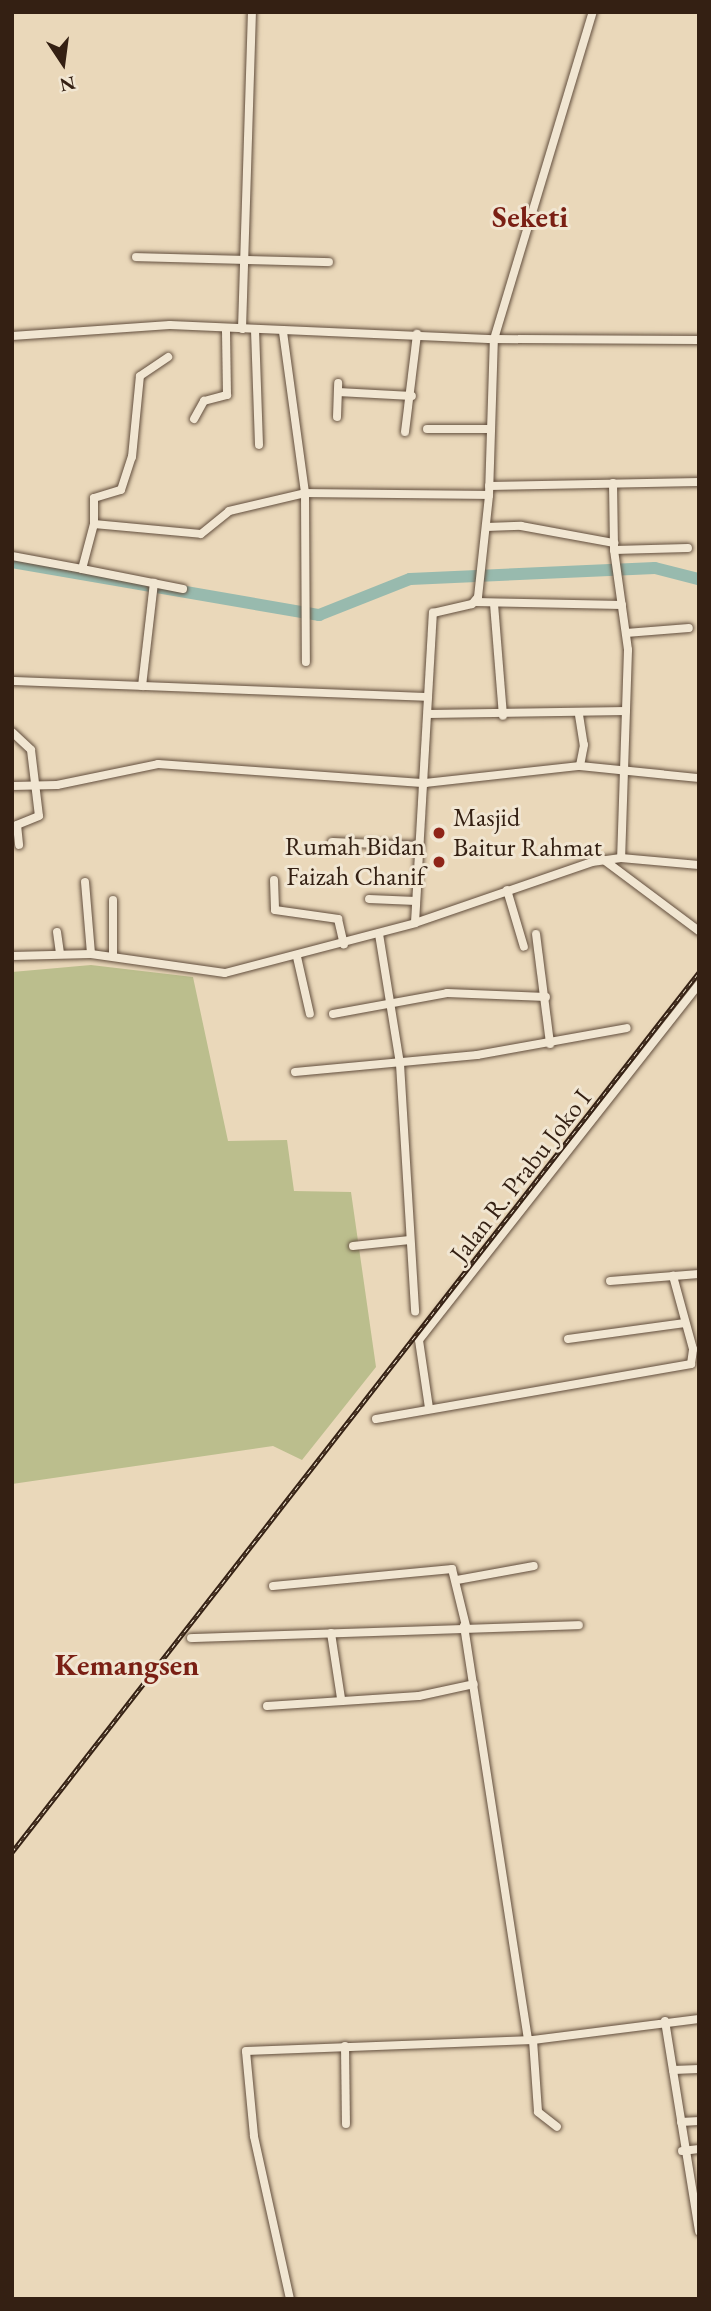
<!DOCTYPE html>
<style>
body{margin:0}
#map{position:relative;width:711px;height:2311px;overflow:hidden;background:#ead8ba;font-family:"EB Garamond",serif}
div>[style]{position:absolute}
.green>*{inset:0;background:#bbbe8d}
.river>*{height:12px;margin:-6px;padding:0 6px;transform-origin:6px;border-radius:6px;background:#98baae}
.roads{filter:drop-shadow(0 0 2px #624e3d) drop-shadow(0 0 2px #624e3d)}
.minor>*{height:8px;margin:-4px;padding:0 4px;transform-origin:4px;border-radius:4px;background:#f1e6d2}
.rail>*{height:4.5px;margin-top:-2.25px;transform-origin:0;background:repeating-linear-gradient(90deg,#f1e6d2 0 5px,#342013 0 10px);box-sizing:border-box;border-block:2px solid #342013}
.dots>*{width:19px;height:19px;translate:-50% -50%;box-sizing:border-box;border:4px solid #f1e6d2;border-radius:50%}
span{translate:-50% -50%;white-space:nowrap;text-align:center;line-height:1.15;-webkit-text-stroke:6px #f1e6d2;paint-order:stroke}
.poi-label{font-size:26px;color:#342013}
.left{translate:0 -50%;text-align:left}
.right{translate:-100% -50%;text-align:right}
.street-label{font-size:26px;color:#342013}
.quarter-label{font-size:30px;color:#7a1f14;font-weight:700}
.frame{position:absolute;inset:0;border:14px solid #342013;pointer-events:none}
.north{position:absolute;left:28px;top:28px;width:70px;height:70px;-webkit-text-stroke:5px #f1e6d2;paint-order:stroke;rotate:167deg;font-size:19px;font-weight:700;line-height:28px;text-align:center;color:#342013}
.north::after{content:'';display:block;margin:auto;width:24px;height:32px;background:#342013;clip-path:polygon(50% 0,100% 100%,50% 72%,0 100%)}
</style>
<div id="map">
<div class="green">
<i style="clip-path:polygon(91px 965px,193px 977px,228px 1141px,287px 1140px,294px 1191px,351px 1192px,376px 1367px,302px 1460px,273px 1446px,12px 1484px,12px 972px)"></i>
</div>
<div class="river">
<i style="left:12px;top:562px;width:312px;rotate:9.8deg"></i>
<i style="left:319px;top:615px;width:98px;rotate:-21.6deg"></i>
<i style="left:410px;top:579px;width:245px;rotate:-2.6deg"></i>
<i style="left:655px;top:568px;width:44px;rotate:14.3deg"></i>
</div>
<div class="roads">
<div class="minor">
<i style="left:136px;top:257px;width:193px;rotate:1.5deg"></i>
<i style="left:242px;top:329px;width:317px;rotate:-88.2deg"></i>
<i style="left:255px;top:330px;width:115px;rotate:88deg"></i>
<i style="left:283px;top:332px;width:162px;rotate:82.2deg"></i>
<i style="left:305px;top:493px;width:169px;rotate:89.7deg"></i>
<i style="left:12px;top:336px;width:158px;rotate:-4deg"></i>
<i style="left:170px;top:325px;width:324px;rotate:2.5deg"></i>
<i style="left:494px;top:339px;width:205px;rotate:0.3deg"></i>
<i style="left:338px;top:392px;width:74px;rotate:3.1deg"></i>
<i style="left:337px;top:417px;width:34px;rotate:-88deg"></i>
<i style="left:194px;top:419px;width:21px;rotate:-61deg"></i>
<i style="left:204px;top:401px;width:24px;rotate:-15deg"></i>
<i style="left:227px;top:395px;width:66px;rotate:-90.9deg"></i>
<i style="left:427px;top:429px;width:63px"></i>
<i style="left:405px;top:432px;width:99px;rotate:-83deg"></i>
<i style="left:613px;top:483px;width:67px;rotate:89.1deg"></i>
<i style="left:614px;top:550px;width:101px;rotate:82deg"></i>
<i style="left:628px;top:650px;width:208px;rotate:91.9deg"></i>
<i style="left:489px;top:486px;width:210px;rotate:-1.1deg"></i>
<i style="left:94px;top:524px;width:26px;rotate:-90deg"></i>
<i style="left:94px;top:498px;width:28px;rotate:-17deg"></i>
<i style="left:121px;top:490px;width:35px;rotate:-72deg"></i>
<i style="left:132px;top:457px;width:81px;rotate:-84.4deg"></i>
<i style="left:140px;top:376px;width:34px;rotate:-34deg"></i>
<i style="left:486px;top:527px;width:35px;rotate:-2deg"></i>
<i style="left:521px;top:526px;width:95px;rotate:10.4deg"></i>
<i style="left:614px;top:550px;width:74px;rotate:-1.5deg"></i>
<i style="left:12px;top:556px;width:71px;rotate:10.5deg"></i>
<i style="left:82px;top:569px;width:47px;rotate:-75.1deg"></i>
<i style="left:94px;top:524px;width:107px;rotate:5.3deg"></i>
<i style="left:201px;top:534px;width:36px;rotate:-39deg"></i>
<i style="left:229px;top:511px;width:78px;rotate:-13.3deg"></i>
<i style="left:305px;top:493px;width:184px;rotate:0.6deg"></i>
<i style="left:82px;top:569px;width:103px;rotate:11.2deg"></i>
<i style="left:475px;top:602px;width:147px;rotate:1.2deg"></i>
<i style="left:494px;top:604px;width:112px;rotate:85.4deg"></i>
<i style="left:626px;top:633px;width:63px;rotate:-4.5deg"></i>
<i style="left:12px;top:681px;width:416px;rotate:2.2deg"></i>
<i style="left:142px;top:686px;width:104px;rotate:-83.4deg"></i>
<i style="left:428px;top:714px;width:198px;rotate:-0.9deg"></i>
<i style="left:579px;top:715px;width:30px;rotate:81deg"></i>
<i style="left:584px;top:745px;width:21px;rotate:101deg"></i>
<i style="left:12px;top:732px;width:26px;rotate:43deg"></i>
<i style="left:31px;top:750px;width:66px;rotate:83.1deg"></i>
<i style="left:39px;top:816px;width:24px;rotate:158deg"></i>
<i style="left:17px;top:825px;width:20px;rotate:84deg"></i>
<i style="left:12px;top:786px;width:45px;rotate:-1.3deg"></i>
<i style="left:57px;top:785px;width:103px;rotate:-11.7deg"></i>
<i style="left:158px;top:764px;width:268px;rotate:4.1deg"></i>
<i style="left:425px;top:783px;width:156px;rotate:-6.3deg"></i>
<i style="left:580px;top:766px;width:120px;rotate:5.8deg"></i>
<i style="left:332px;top:842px;width:88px;rotate:2.6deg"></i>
<i style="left:604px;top:860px;width:119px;rotate:36.8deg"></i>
<i style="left:274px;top:880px;width:30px;rotate:88deg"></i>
<i style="left:275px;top:910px;width:64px;rotate:8.1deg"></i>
<i style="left:338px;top:919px;width:26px;rotate:77deg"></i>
<i style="left:85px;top:882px;width:72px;rotate:85.2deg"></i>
<i style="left:507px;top:890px;width:59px;rotate:73.4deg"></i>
<i style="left:369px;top:899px;width:47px;rotate:2.4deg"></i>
<i style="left:113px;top:900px;width:56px;rotate:90deg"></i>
<i style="left:415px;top:923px;width:311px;rotate:-86.7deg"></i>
<i style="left:433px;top:613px;width:40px;rotate:-13deg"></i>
<i style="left:472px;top:604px;width:9px;rotate:-49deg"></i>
<i style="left:478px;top:597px;width:103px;rotate:-83.8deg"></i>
<i style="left:489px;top:495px;width:156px;rotate:-88.2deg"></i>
<i style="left:494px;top:339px;width:342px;rotate:-73.2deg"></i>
<i style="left:57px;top:932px;width:21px;rotate:82deg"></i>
<i style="left:379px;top:934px;width:132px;rotate:80.8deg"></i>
<i style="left:400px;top:1064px;width:248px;rotate:86.5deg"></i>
<i style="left:536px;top:934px;width:111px;rotate:82.7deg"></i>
<i style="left:12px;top:956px;width:79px;rotate:-1.5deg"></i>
<i style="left:91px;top:954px;width:135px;rotate:8.1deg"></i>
<i style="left:225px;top:973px;width:196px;rotate:-14.7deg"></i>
<i style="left:415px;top:923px;width:187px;rotate:-19deg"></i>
<i style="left:592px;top:862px;width:29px;rotate:-8deg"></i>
<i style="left:621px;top:858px;width:78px;rotate:5.1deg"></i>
<i style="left:297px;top:957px;width:58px;rotate:77.2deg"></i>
<i style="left:333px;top:1014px;width:116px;rotate:-10.4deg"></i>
<i style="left:447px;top:993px;width:99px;rotate:2.3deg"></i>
<i style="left:295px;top:1072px;width:183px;rotate:-5.3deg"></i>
<i style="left:477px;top:1055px;width:152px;rotate:-10.2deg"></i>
<i style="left:353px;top:1246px;width:57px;rotate:-6deg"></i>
<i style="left:610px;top:1281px;width:89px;rotate:-4.5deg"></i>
<i style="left:568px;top:1339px;width:118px;rotate:-7.8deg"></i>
<i style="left:429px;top:1408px;width:69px;rotate:-98.4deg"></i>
<i style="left:419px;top:1340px;width:453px;rotate:-51.8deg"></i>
<i style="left:376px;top:1419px;width:320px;rotate:-9.9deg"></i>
<i style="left:691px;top:1364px;width:15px;rotate:-82deg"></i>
<i style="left:693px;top:1349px;width:76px;rotate:-105.3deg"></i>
<i style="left:457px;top:1580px;width:78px;rotate:-10.3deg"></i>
<i style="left:273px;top:1586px;width:180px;rotate:-5.4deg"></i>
<i style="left:452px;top:1569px;width:59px;rotate:76.2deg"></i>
<i style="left:464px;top:1626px;width:419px;rotate:81.2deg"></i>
<i style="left:331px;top:1633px;width:66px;rotate:81.3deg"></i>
<i style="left:191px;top:1638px;width:388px;rotate:-1.9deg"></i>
<i style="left:267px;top:1706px;width:152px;rotate:-3.8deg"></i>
<i style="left:419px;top:1696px;width:56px;rotate:-12.3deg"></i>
<i style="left:665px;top:2021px;width:213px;rotate:80.8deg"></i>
<i style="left:533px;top:2040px;width:72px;rotate:86deg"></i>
<i style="left:538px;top:2112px;width:24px;rotate:38deg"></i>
<i style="left:345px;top:2046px;width:78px;rotate:89.3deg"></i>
<i style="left:673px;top:2070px;width:26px;rotate:-2deg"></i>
<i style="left:681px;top:2122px;width:18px;rotate:-3deg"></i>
<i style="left:682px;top:2151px;width:17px;rotate:-7deg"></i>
<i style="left:290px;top:2299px;width:167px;rotate:-102.5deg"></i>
<i style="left:254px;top:2136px;width:85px;rotate:-95.4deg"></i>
<i style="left:246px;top:2051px;width:287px;rotate:-2.2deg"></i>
<i style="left:533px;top:2040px;width:167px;rotate:-7.2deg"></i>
</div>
</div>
<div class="rail">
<i style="left:12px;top:1852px;width:1116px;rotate:-52.02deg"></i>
</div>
<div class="dots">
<i style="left:439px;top:833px;background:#8f2418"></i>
<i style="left:439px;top:862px;background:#8f2418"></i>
</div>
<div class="poi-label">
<span class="left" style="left:453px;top:833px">Masjid<br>Baitur Rahmat</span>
<span class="right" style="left:425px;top:862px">Rumah Bidan<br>Faizah Chanif</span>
</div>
<div class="street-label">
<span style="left:521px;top:1176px;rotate:-52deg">Jalan R. Prabu Joko I</span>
</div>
<div class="quarter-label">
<span style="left:530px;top:217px">Seketi</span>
<span style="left:127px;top:1665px">Kemangsen</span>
</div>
<div class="frame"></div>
<div class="north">N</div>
</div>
